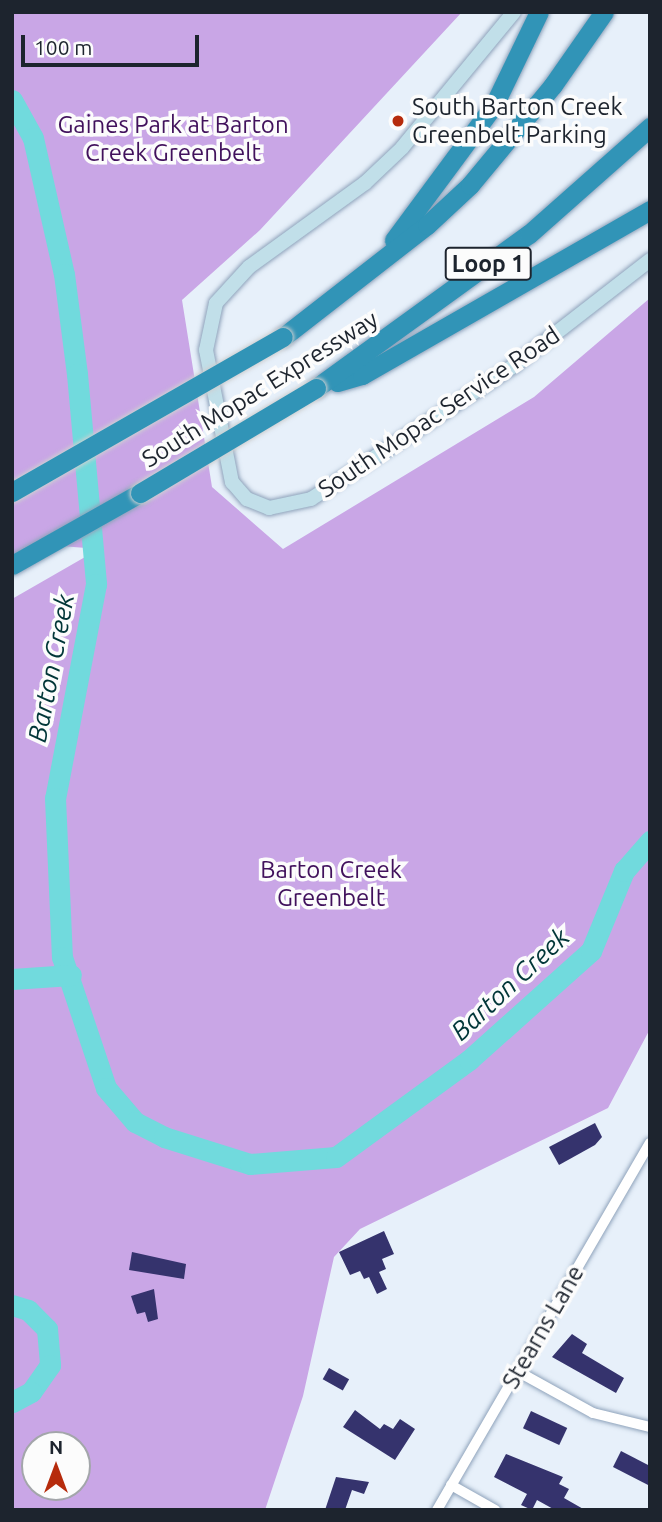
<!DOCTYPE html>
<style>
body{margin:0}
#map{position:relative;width:662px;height:1522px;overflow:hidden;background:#e7f0fa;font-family:Ubuntu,sans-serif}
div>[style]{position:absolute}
.forest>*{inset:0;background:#c9a6e6}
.river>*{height:21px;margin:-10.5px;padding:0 10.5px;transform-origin:10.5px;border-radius:10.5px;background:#71dadd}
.building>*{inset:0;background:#35336d;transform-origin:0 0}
.roads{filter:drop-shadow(0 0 2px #8fa3bb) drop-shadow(0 0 2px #8fa3bb)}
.street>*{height:10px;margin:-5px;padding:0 5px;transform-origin:5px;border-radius:5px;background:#fff}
.secondary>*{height:14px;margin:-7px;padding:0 7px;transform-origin:7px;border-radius:7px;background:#c1dfe9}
.highway>*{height:19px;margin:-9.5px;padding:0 9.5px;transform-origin:9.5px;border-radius:9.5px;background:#3194b7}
.bridges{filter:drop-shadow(0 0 2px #cdcfd1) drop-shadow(0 0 2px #cdcfd1)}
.highway-bridge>*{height:19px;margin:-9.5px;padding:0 9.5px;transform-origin:9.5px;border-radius:9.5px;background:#3194b7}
.dots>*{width:19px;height:19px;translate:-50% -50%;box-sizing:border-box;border:4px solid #fcfcfc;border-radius:50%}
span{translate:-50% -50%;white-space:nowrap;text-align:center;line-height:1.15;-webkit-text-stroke:7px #fcfcfc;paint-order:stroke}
.shield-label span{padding:2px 5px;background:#fcfcfc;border:2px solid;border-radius:5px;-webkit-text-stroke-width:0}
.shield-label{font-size:23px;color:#1d242e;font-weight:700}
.poi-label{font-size:24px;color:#1d242e}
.left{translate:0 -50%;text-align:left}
.park-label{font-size:24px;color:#41115c}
.street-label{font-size:24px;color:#1d242e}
.water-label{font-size:26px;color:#013638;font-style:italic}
.frame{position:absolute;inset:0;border:14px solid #1d242e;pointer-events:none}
.north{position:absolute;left:21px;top:1431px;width:70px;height:70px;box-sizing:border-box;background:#fcfcfc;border:2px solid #a3a6aa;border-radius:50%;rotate:0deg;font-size:19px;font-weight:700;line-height:28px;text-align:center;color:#1d242e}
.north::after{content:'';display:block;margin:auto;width:24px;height:32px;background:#b62b0c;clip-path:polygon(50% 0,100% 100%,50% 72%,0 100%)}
.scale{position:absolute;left:21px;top:35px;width:178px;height:32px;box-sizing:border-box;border:4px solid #1d242e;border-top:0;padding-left:9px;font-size:21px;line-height:24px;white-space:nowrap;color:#1d242e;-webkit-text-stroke:5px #fcfcfc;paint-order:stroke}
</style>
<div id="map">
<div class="forest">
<i style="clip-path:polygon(evenodd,12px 12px,462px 12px,260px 230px,182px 300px,212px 487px,283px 549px,534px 397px,650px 298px,650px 1029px,608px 1108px,360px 1229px,334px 1257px,303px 1396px,265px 1510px,12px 1510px,12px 599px,99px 549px,48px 545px,12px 558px,12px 12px,35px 1445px,77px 1445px,77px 1487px,35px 1487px,35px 1445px)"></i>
</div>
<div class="river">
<i style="left:12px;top:100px;width:43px;rotate:61.1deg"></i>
<i style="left:33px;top:138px;width:139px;rotate:77.2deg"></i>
<i style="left:64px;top:274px;width:101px;rotate:82.6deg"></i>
<i style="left:77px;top:374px;width:211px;rotate:84.8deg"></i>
<i style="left:96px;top:584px;width:218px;rotate:100.8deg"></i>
<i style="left:55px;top:798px;width:159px;rotate:87.5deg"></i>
<i style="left:62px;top:957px;width:138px;rotate:71.4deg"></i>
<i style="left:106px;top:1088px;width:45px;rotate:49.5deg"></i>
<i style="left:135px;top:1122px;width:33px;rotate:27deg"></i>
<i style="left:164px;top:1137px;width:90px;rotate:17.4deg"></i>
<i style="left:250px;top:1164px;width:86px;rotate:-4.7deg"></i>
<i style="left:336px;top:1157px;width:165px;rotate:-36.1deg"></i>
<i style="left:469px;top:1060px;width:164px;rotate:-41.8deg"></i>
<i style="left:591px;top:951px;width:87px;rotate:-67.6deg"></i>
<i style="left:624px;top:871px;width:40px;rotate:-49deg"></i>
<i style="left:12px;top:979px;width:59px;rotate:-3.9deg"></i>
<i style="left:12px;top:1305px;width:17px;rotate:17deg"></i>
<i style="left:28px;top:1310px;width:27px;rotate:45deg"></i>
<i style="left:47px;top:1329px;width:36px;rotate:85deg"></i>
<i style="left:50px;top:1365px;width:33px;rotate:125deg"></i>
<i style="left:31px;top:1392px;width:21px;rotate:152deg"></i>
</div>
<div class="building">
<i style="clip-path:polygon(595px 1123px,602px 1137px,595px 1145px,559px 1165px,549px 1147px)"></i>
<i style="clip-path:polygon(384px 1231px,394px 1254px,382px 1259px,386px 1269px,379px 1272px,387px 1289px,377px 1294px,369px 1277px,364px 1279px,360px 1271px,350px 1275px,339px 1252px)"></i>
<i style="clip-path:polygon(132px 1252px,186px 1264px,184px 1279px,129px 1270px)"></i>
<i style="clip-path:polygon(154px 1289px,158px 1319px,148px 1322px,145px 1312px,137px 1314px,131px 1296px)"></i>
<i style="clip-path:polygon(572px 1334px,587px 1344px,582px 1353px,624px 1378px,616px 1393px,552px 1357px)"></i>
<i style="left:329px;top:1368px;width:23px;height:13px;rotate:29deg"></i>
<i style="clip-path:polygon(355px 1410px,380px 1429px,384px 1424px,393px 1429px,400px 1419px,415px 1429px,395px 1460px,343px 1427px)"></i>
<i style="left:531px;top:1411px;width:40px;height:19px;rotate:25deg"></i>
<i style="clip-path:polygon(621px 1451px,650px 1466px,650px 1486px,613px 1467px)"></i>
<i style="clip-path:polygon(506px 1454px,563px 1477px,559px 1484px,569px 1489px,564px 1498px,585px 1510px,555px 1510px,537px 1500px,532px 1510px,521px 1505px,527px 1494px,494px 1477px)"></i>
<i style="clip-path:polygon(336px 1477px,369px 1482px,364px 1494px,352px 1490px,345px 1510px,325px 1510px)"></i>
</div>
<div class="roads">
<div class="street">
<i style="left:517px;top:1371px;width:87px;rotate:28.9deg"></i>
<i style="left:593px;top:1413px;width:59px;rotate:13.8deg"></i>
<i style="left:451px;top:1485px;width:51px;rotate:29.6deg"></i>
<i style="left:437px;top:1510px;width:424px;rotate:-59.9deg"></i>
</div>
<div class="secondary">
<i style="left:514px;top:12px;width:176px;rotate:129.5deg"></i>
<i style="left:402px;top:148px;width:51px;rotate:136.6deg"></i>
<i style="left:365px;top:183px;width:143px;rotate:144.1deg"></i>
<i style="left:249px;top:267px;width:49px;rotate:132.5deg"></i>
<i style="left:216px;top:303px;width:48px;rotate:102deg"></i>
<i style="left:206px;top:350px;width:135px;rotate:78.9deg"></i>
<i style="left:232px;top:482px;width:23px;rotate:49deg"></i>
<i style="left:247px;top:499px;width:24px;rotate:22deg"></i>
<i style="left:269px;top:508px;width:43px;rotate:-12.1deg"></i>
<i style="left:311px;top:499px;width:244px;rotate:-33.3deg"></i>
<i style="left:515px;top:365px;width:171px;rotate:-37.9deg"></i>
</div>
<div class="highway">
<i style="left:394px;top:240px;width:168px;rotate:-53.5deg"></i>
<i style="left:494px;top:105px;width:103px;rotate:-64.2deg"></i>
<i style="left:283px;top:337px;width:182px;rotate:-37.9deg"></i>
<i style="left:427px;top:225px;width:59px;rotate:-42.9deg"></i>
<i style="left:470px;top:185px;width:130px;rotate:-50.3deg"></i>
<i style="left:553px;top:85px;width:89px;rotate:-55.1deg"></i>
<i style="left:337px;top:382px;width:26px;rotate:-16deg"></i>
<i style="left:362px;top:375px;width:332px;rotate:-29.8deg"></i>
<i style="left:316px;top:388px;width:263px;rotate:-35.9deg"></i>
<i style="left:529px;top:234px;width:162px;rotate:-41.5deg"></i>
<i style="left:12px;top:565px;width:147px;rotate:-29.4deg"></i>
</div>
</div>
<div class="bridges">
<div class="highway-bridge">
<i style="left:12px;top:492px;width:312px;rotate:-29.8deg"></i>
<i style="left:140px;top:493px;width:205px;rotate:-30.8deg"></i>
</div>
</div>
<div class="dots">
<i style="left:398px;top:121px;background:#b62b0c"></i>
</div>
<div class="shield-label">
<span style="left:488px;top:264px">Loop 1</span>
</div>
<div class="poi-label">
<span class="left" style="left:412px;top:121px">South Barton Creek<br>Greenbelt Parking</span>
</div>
<div class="park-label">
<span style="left:173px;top:139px">Gaines Park at Barton<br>Creek Greenbelt</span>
<span style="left:331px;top:884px">Barton Creek<br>Greenbelt</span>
</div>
<div class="street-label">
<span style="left:260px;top:389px;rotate:-32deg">South Mopac Expressway</span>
<span style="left:439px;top:412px;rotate:-34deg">South Mopac Service Road</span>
<span style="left:543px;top:1327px;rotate:-60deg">Stearns Lane</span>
</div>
<div class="water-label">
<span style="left:51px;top:668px;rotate:-79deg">Barton Creek</span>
<span style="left:510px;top:984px;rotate:-43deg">Barton Creek</span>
</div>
<div class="frame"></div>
<div class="north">N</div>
<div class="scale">100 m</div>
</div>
